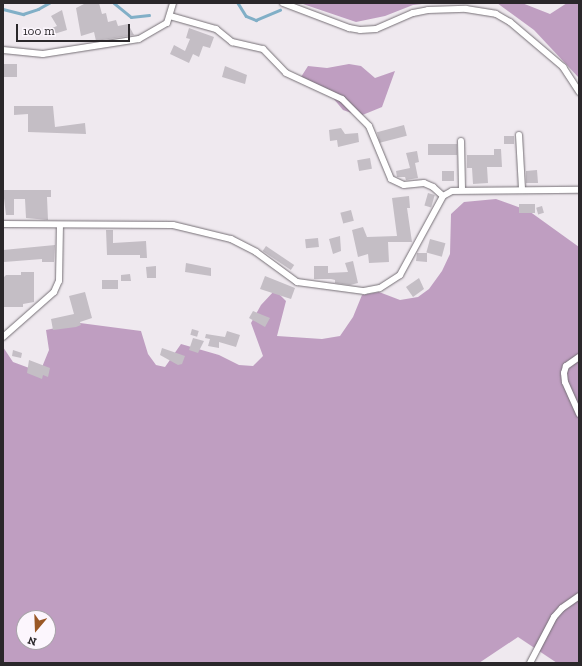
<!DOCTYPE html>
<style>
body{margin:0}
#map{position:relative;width:582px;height:666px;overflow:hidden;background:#efe9ef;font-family:"Zilla Slab",serif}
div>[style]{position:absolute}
.forest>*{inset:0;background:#bf9ec1}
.stream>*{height:2.5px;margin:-1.25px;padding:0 1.25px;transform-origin:1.25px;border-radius:1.25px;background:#81afc7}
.building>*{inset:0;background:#c4bec5;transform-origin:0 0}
.roads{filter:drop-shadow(0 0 1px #756f75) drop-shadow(0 0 1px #756f75)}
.minor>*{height:6px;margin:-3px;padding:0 3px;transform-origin:3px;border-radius:3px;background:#fff}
span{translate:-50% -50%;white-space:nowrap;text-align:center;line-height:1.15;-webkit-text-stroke:4px #fcf6fd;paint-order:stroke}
.frame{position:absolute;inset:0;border:4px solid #2a272a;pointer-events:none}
.north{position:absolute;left:16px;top:610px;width:40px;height:40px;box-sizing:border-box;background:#fcf6fd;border:1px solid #a8a3a9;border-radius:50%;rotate:199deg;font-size:11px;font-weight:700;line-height:16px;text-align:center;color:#2a272a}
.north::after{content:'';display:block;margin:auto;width:14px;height:18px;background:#9a5826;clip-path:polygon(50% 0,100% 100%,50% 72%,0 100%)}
.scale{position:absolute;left:16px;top:24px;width:114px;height:18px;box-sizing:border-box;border:2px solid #2a272a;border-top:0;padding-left:5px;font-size:12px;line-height:14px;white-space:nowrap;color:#2a272a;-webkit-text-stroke:3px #fcf6fd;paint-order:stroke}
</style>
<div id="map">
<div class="forest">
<i style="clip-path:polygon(300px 3px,431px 3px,413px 5px,385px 16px,356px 22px)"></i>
<i style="clip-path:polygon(497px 3px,522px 3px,550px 14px,567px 3px,579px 3px,579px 78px,534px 30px)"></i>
<i style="clip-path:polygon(349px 64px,361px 66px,375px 78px,395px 71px,382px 107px,360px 116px,343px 110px,333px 98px,301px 77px,308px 66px,327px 68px)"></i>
<i style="clip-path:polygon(evenodd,496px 199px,529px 211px,579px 247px,579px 663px,557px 663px,518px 637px,479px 663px,3px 663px,3px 347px,13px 362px,40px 372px,49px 350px,46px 330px,80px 323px,141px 331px,148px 354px,156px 365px,165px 367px,181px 344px,219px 355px,239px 365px,253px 366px,263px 356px,251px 323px,261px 305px,275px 290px,286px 301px,277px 336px,322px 339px,340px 336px,353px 317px,362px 295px,379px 292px,400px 300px,418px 297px,429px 289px,442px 271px,450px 254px,451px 214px,464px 202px,496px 199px,24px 618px,48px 618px,48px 642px,24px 642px,24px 618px)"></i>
</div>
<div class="stream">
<i style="left:114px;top:3px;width:22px;rotate:39deg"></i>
<i style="left:131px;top:17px;width:18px;rotate:-6deg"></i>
<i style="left:238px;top:3px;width:15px;rotate:58deg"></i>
<i style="left:246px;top:16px;width:11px;rotate:22deg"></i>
<i style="left:256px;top:20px;width:26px;rotate:-23deg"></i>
<i style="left:3px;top:9px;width:21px;rotate:14deg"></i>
<i style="left:23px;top:14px;width:16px;rotate:-18deg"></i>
<i style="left:38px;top:9px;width:13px;rotate:-29deg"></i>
</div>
<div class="building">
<i style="clip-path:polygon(86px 3px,99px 3px,102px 14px,106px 13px,108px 22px,116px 20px,118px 26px,128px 24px,134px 35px,96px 41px,94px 32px,81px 36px,76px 8px)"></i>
<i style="clip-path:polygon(62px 10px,67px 30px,54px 34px,52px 28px,57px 26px,51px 16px)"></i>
<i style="clip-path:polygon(189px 28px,214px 37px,210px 48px,203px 46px,199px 57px,193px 54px,189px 63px,170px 54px,174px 45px,185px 51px,190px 39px,186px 38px)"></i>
<i style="left:3px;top:64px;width:14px;height:13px"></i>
<i style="clip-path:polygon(225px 66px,247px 75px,245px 84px,222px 77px)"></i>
<i style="clip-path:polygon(14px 106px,53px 106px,55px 127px,85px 123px,86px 134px,28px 132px,28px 114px,14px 115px)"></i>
<i style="left:404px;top:125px;width:11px;height:28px;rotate:75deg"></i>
<i style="clip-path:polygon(341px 128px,345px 134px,358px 133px,359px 142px,338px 147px,337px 140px,330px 141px,329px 130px)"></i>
<i style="left:504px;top:136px;width:10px;height:8px"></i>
<i style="left:457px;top:144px;width:11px;height:29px;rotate:90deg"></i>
<i style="clip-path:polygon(494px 149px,501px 149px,502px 167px,487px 167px,488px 183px,473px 184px,472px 168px,467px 168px,467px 155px,494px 155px)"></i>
<i style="clip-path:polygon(417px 151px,419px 162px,415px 163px,418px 178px,406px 180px,405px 177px,397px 177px,396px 171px,410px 168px,406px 153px)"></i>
<i style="left:370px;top:158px;width:11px;height:13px;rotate:80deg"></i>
<i style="clip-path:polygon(537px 170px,538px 183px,526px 183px,526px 171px)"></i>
<i style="left:442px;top:171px;width:12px;height:10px"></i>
<i style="clip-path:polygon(3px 190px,51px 190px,51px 197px,47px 197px,48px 220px,26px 218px,25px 199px,14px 199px,14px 215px,6px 215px)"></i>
<i style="left:428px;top:193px;width:7px;height:13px;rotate:16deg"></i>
<i style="clip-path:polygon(409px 196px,410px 208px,407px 208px,412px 242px,388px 242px,389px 262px,369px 263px,368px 254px,358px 257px,352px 230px,363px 227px,367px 237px,397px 236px,392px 198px)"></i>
<i style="left:519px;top:204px;width:16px;height:9px"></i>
<i style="left:542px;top:206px;width:7px;height:6px;rotate:74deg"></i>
<i style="left:351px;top:210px;width:11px;height:11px;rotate:75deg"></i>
<i style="clip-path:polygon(106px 230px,113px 230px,113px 243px,146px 241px,147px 258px,140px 258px,140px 255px,107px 255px)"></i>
<i style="clip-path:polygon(340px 236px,341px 251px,333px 254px,329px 239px)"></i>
<i style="left:318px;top:238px;width:9px;height:13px;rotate:84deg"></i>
<i style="left:430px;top:239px;width:16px;height:14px;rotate:15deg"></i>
<i style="clip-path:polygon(55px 245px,54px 262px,42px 262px,42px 259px,4px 262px,3px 260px,3px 250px)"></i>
<i style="left:266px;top:246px;width:34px;height:6px;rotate:34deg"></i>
<i style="clip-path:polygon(417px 253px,427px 253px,427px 262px,416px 261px)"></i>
<i style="clip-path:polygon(353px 261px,358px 283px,350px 285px,335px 283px,335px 280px,331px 279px,314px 279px,314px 266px,328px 266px,328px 273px,348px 272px,345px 263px)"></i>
<i style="clip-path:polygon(186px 263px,211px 268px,211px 276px,185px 272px)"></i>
<i style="clip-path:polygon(156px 266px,156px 278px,147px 278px,146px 267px)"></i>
<i style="clip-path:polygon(21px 272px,34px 272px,34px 302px,23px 304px,23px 307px,3px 307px,3px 278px,6px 275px,21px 275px)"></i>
<i style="clip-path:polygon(130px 274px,131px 281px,121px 281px,121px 275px)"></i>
<i style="clip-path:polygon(265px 276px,295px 288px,291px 299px,260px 289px)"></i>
<i style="clip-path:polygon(419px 278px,424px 289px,413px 297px,406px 287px)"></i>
<i style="left:118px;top:280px;width:9px;height:16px;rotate:90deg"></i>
<i style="clip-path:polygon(85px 292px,92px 318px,80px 322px,81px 325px,76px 327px,53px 330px,51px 319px,74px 314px,69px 296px)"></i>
<i style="clip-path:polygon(253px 311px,270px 318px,265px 327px,249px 318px)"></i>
<i style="left:192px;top:329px;width:7px;height:6px;rotate:16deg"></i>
<i style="clip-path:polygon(227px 331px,240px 335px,236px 347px,219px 342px,219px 348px,208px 346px,210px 339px,205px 338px,206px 334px,225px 337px)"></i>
<i style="clip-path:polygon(193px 338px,204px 341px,198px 353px,189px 350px)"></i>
<i style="clip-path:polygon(162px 348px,185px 356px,182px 364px,178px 365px,160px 355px)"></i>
<i style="clip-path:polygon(13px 350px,22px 353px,21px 358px,12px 356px)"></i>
<i style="clip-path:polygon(29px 360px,50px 368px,48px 377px,43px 375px,42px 379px,27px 373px)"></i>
</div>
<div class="roads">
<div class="minor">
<i style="left:283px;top:3px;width:71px;rotate:20.7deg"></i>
<i style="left:349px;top:28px;width:11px;rotate:10deg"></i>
<i style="left:360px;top:30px;width:16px;rotate:-4deg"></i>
<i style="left:376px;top:29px;width:40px;rotate:-23.4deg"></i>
<i style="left:413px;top:13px;width:15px;rotate:-11deg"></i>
<i style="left:428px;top:10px;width:38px;rotate:-2deg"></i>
<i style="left:466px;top:9px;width:30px;rotate:9deg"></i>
<i style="left:496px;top:14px;width:16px;rotate:30deg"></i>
<i style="left:510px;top:22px;width:70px;rotate:40.3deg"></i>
<i style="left:563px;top:67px;width:30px;rotate:57deg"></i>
<i style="left:170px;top:16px;width:48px;rotate:15.8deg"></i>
<i style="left:216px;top:29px;width:21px;rotate:39deg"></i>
<i style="left:232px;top:42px;width:32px;rotate:13deg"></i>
<i style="left:263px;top:49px;width:33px;rotate:46deg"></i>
<i style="left:286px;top:73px;width:62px;rotate:24.9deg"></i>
<i style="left:342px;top:99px;width:38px;rotate:45deg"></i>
<i style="left:369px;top:126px;width:57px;rotate:67.5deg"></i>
<i style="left:391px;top:179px;width:14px;rotate:25deg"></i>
<i style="left:404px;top:185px;width:20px;rotate:-6deg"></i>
<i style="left:424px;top:183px;width:10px;rotate:24deg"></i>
<i style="left:433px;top:187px;width:13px;rotate:42deg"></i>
<i style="left:3px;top:50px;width:40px;rotate:5.7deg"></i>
<i style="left:43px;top:54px;width:97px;rotate:-8.9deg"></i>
<i style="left:139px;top:39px;width:32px;rotate:-30deg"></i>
<i style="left:167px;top:23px;width:21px;rotate:-73deg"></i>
<i style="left:519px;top:135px;width:54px;rotate:86.8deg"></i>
<i style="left:461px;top:141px;width:48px;rotate:88.8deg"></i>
<i style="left:3px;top:224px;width:170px;rotate:0.3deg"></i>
<i style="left:173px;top:225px;width:60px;rotate:13.6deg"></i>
<i style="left:231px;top:239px;width:28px;rotate:27deg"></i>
<i style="left:256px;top:252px;width:51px;rotate:36.2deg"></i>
<i style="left:297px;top:282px;width:68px;rotate:7.7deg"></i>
<i style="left:364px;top:291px;width:16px;rotate:-11deg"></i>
<i style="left:380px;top:288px;width:24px;rotate:-33deg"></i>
<i style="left:400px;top:275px;width:90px;rotate:-61.4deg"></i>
<i style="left:443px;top:196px;width:10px;rotate:-29deg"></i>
<i style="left:452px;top:191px;width:127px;rotate:-0.5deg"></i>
<i style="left:3px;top:337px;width:68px;rotate:-41.4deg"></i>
<i style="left:54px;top:292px;width:12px;rotate:-66deg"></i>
<i style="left:59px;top:281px;width:56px;rotate:-89deg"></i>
<i style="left:579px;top:357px;width:16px;rotate:145deg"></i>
<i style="left:566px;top:366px;width:7px;rotate:106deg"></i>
<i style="left:564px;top:373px;width:9px;rotate:84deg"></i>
<i style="left:565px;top:382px;width:35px;rotate:66deg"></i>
<i style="left:530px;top:663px;width:52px;rotate:-62.4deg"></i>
<i style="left:554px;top:617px;width:12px;rotate:-48deg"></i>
<i style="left:562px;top:608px;width:21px;rotate:-35deg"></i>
</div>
</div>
<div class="frame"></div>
<div class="north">N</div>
<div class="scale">100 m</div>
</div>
